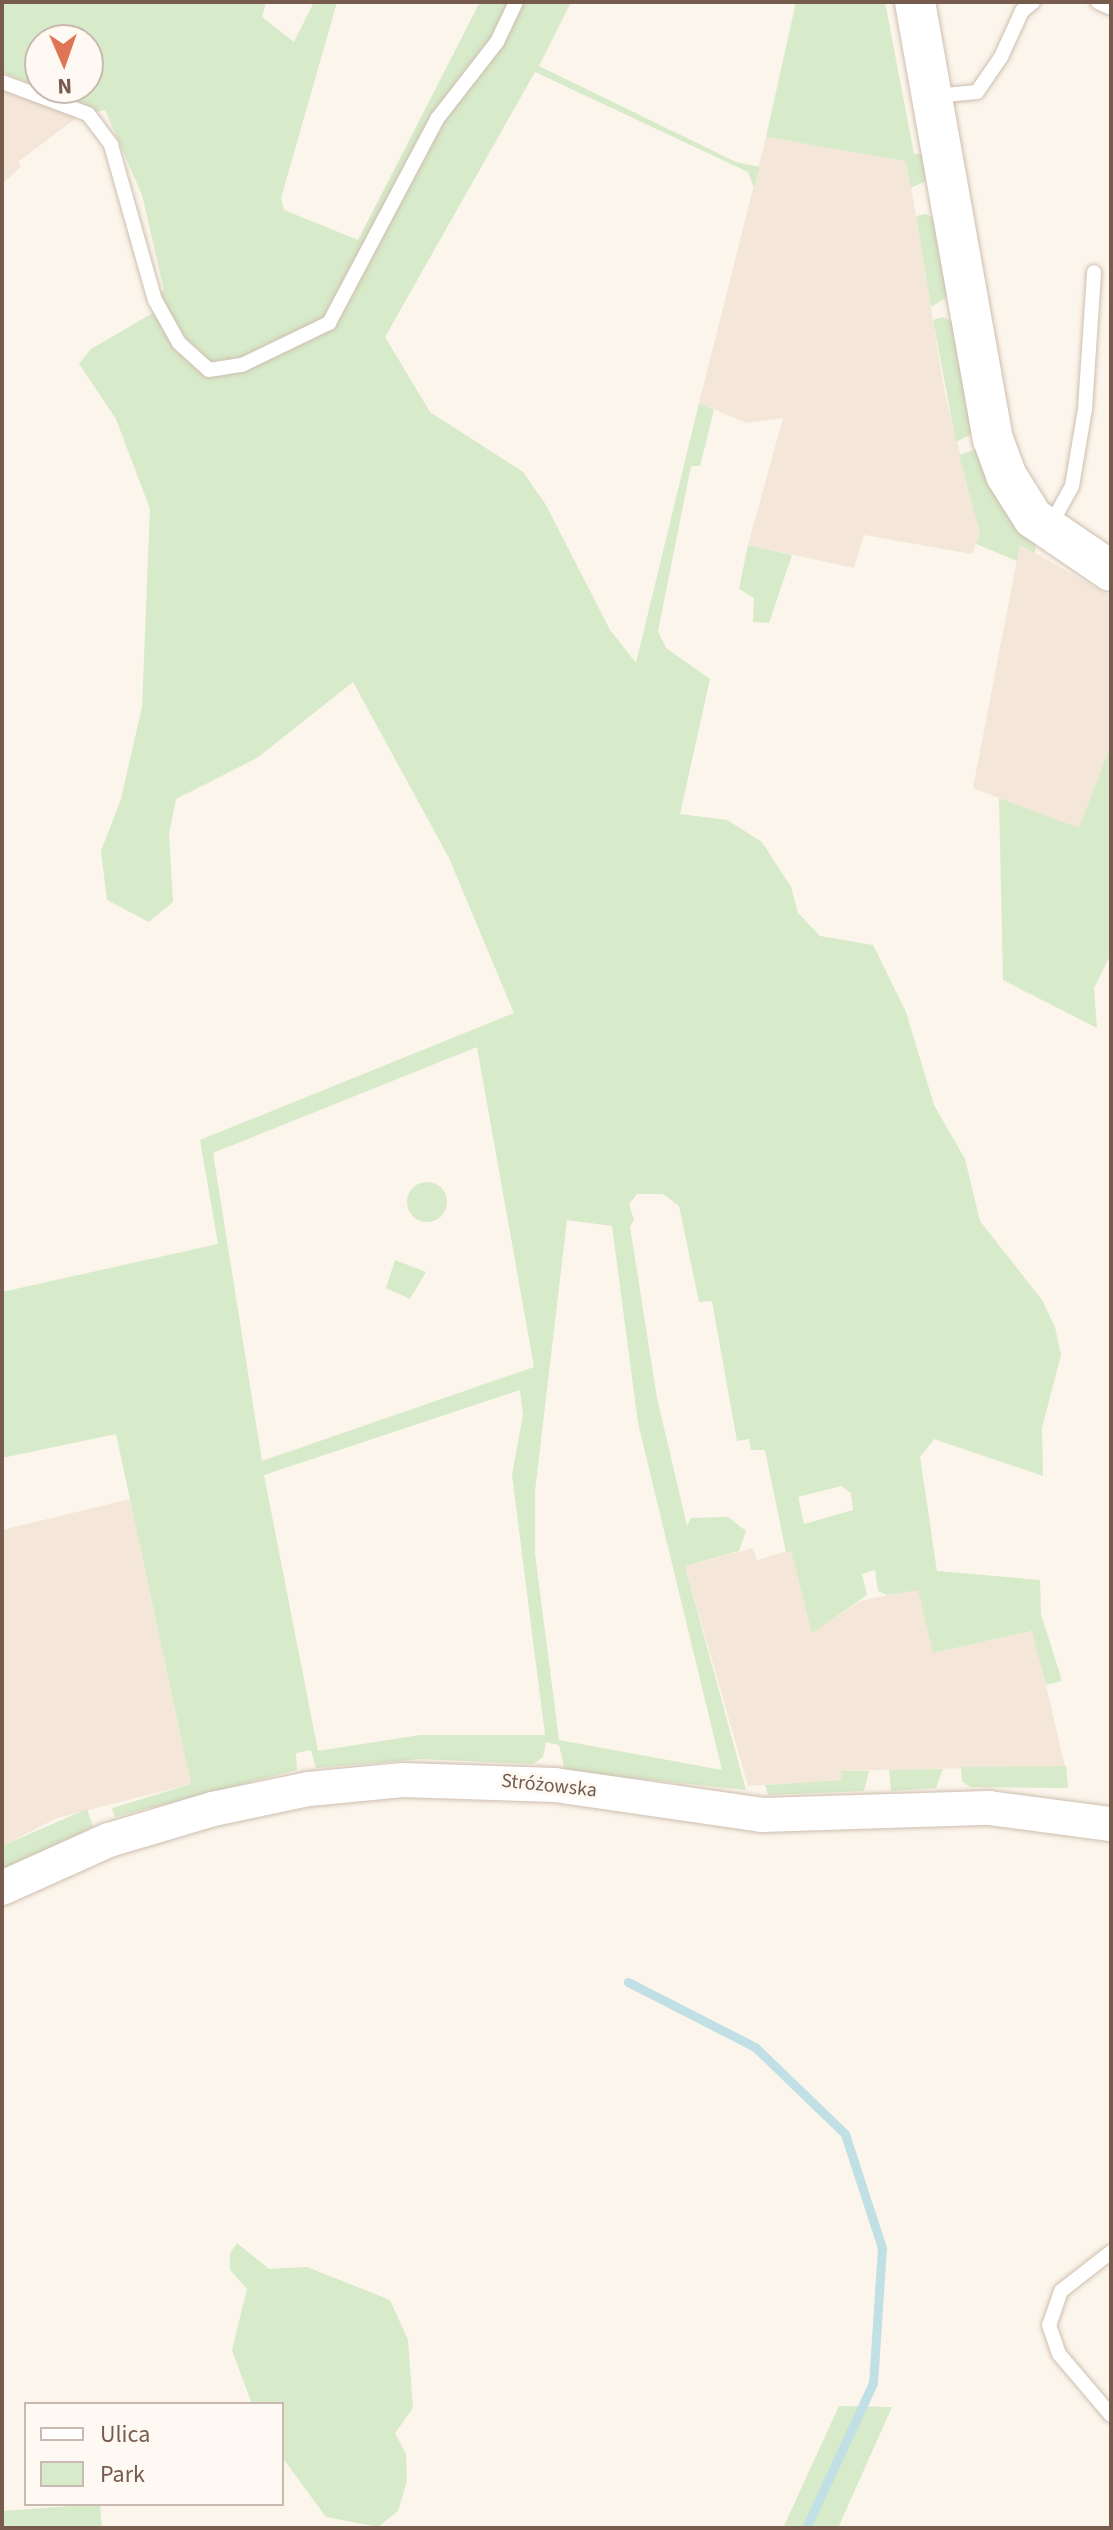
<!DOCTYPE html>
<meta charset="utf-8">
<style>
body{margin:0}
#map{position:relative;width:1113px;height:2530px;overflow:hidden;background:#fcf5eb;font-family:"Source Sans 3",sans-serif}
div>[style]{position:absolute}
.residential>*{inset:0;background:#f4e7da}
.green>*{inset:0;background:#d7eac9}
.round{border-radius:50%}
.stream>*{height:9px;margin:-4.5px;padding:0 4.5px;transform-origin:4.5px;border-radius:4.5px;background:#c0e0e6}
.roads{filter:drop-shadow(0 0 2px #cebeb0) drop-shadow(0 0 2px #cebeb0)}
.service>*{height:14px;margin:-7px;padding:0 7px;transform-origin:7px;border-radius:7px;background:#fff}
.tertiary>*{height:34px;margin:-17px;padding:0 17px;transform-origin:17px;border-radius:17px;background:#fff}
.secondary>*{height:40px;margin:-20px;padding:0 20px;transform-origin:20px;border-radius:20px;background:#fff}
span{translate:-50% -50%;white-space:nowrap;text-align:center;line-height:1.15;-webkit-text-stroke:6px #fef9f2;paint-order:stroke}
.street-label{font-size:20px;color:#775c4e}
.frame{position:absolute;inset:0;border:4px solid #775c4e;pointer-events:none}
.legend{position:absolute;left:24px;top:2402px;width:260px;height:104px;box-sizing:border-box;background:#fef9f2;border:2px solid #c8bab0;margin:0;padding:10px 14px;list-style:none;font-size:24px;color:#775c4e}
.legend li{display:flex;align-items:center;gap:16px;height:40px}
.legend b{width:40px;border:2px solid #c8bab0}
.north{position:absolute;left:24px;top:24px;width:80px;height:80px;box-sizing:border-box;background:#fef9f2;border:2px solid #c8bab0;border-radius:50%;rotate:178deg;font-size:22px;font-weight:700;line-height:32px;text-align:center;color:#775c4e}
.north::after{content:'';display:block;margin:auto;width:28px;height:36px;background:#e07456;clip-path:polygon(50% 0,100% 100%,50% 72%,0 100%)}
</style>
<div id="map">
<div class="residential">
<i style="clip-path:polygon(2px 86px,79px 116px,18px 162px,21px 167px,2px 184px)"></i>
<i style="clip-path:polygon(766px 137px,907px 161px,945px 394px,980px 533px,972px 554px,864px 535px,854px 568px,748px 545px,783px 418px,746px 423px,699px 403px)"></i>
<i style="clip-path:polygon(1020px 544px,1111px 597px,1111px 744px,1079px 829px,973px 788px)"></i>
<i style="clip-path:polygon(130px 1499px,191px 1784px,57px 1818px,2px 1846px,2px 1530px)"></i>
<i style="clip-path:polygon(753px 1548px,757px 1560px,791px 1550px,812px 1632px,860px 1601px,918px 1589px,933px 1653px,1033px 1631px,1065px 1766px,842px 1771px,842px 1780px,748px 1786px,685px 1566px)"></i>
</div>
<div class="green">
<i style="clip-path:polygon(evenodd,2px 2px,266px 2px,262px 17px,294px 42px,314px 2px,337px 2px,281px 198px,284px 210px,358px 240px,480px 2px,571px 2px,539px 66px,736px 162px,760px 167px,754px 188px,748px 172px,535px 72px,385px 337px,430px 412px,523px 472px,546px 505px,610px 630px,636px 663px,699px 403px,714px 410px,700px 466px,691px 466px,658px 631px,666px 648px,710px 679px,680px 814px,727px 820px,762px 842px,791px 887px,798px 913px,820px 936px,873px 945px,906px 1012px,934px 1105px,965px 1159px,980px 1221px,1042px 1300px,1055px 1327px,1061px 1355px,1042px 1428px,1043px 1476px,934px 1439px,920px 1457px,937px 1571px,1040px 1580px,1041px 1614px,1062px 1681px,1046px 1685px,1032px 1631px,933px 1653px,918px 1590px,887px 1595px,878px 1591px,875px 1570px,862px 1574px,867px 1595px,812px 1633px,791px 1551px,786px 1552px,765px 1450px,751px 1450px,749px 1439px,737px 1441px,712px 1301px,699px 1302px,679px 1206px,663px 1194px,637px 1194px,629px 1204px,634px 1220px,630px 1227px,657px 1398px,687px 1526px,691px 1518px,728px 1517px,746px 1531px,739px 1551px,685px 1566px,746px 1790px,565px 1771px,559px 1745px,546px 1742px,543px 1757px,533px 1764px,421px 1759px,316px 1768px,311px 1750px,296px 1753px,297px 1770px,115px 1817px,112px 1808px,191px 1784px,116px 1434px,2px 1458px,2px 1292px,218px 1244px,200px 1140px,514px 1013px,449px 858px,353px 682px,257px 758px,176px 799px,169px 834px,173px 902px,149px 922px,107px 900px,101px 851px,121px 799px,142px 707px,150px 509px,116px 419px,79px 364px,91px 349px,153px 313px,165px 312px,160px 293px,164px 290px,142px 195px,105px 110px,96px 112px,2px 72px,2px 2px,40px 40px,88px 40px,88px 88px,40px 88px,40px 40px,2px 2px,477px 1047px,534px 1367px,262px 1461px,213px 1153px,477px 1047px,2px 2px,567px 1220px,612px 1226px,638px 1423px,722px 1770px,559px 1740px,535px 1554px,535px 1491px,567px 1220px,2px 2px,520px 1390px,523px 1415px,512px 1475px,545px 1735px,420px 1735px,318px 1751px,264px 1475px,520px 1390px,2px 2px,841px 1486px,851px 1493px,853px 1510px,804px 1524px,798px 1497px,841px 1486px)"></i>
<i style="clip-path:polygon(796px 2px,885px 2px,914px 154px,928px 154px,930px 179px,911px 188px,906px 161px,766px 137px)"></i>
<i style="clip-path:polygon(926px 214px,935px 219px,948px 291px,946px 298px,931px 307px,916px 216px)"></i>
<i style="clip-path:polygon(942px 317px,954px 322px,972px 434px,956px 442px,933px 320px)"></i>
<i style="clip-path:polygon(978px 449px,1036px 542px,1035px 553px,1020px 545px,1017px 561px,976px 544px,980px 533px,959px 455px)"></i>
<i style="clip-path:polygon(748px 545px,792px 555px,769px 623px,753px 622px,754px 598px,739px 589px)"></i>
<i style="clip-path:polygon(1111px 744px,1111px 954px,1094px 988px,1097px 1028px,1003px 980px,999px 798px,1079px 828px)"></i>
<i class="round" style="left:407px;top:1182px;width:40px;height:40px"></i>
<i style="clip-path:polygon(395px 1260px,426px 1272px,410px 1299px,386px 1288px)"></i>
<i style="clip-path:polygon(1066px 1766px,1068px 1788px,970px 1787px,962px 1781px,961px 1767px)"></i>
<i style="clip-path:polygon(943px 1769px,936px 1788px,891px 1791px,889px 1770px)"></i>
<i style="clip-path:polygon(841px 1771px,869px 1771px,864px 1791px,768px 1795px,765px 1785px,841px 1780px)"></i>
<i style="clip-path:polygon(87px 1809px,93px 1827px,2px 1871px,2px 1846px)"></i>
<i style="clip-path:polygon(237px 2243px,269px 2269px,307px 2267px,390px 2300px,408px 2340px,413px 2408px,395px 2433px,406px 2454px,407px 2481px,398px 2511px,378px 2527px,326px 2517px,282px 2457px,282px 2404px,252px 2404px,232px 2350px,247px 2289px,230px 2270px,230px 2253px)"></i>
<i style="clip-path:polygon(839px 2406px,892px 2407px,838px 2528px,783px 2528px)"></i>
<i style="clip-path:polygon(100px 2504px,102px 2528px,2px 2528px,2px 2511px)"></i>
</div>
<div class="stream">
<i style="left:628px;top:1982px;width:143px;rotate:27.1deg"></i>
<i style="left:755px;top:2047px;width:125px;rotate:44deg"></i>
<i style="left:845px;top:2134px;width:120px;rotate:72deg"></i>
<i style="left:882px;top:2248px;width:135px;rotate:93.8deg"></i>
<i style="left:873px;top:2383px;width:160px;rotate:114.8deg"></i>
</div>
<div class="roads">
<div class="service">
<i style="left:1098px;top:2px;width:14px;rotate:25deg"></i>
<i style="left:2px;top:82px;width:92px;rotate:20.4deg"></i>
<i style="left:88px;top:114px;width:39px;rotate:53deg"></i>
<i style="left:111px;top:145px;width:161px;rotate:74.2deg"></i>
<i style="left:155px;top:300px;width:49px;rotate:60.8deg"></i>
<i style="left:179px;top:343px;width:40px;rotate:42deg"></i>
<i style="left:209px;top:370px;width:33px;rotate:-9deg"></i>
<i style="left:242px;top:365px;width:97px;rotate:-25.8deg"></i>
<i style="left:329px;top:323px;width:231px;rotate:-62.1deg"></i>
<i style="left:437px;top:119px;width:98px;rotate:-52.1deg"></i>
<i style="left:497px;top:42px;width:44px;rotate:-64.6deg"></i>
<i style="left:935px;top:96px;width:42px;rotate:-5.4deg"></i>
<i style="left:977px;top:92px;width:42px;rotate:-55.6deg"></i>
<i style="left:1001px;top:57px;width:51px;rotate:-65.5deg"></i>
<i style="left:1022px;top:11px;width:14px;rotate:-39deg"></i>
<i style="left:1049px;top:528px;width:48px;rotate:-61.3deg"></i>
<i style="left:1072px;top:486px;width:78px;rotate:-80.4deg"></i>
<i style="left:1085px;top:409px;width:137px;rotate:-86.2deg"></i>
<i style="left:1111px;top:2252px;width:63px;rotate:142deg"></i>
<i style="left:1061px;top:2291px;width:36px;rotate:109deg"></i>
<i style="left:1049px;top:2325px;width:31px;rotate:71deg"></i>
<i style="left:1059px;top:2354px;width:80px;rotate:49.6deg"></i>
</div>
<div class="tertiary">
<i style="left:2px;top:1888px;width:117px;rotate:-24.2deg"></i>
<i style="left:109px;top:1840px;width:109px;rotate:-16.6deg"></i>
<i style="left:213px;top:1809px;width:98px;rotate:-11.8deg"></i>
<i style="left:309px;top:1789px;width:94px;rotate:-5.5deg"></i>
<i style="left:403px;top:1780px;width:152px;rotate:1.9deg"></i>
<i style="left:555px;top:1785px;width:209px;rotate:8.2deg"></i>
<i style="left:762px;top:1815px;width:227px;rotate:-1.8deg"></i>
<i style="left:989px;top:1808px;width:123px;rotate:7.5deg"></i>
</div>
<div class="secondary">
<i style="left:915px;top:2px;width:444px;rotate:79.9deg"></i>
<i style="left:993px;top:439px;width:38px;rotate:70deg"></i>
<i style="left:1006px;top:475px;width:51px;rotate:57.9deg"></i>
<i style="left:1033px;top:518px;width:94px;rotate:34.2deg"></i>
</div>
</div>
<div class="street-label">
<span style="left:549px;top:1786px;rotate:6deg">Stróżowska</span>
</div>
<div class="frame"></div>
<ul class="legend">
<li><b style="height:10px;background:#fff"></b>Ulica</li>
<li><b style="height:22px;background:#d7eac9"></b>Park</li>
</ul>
<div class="north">N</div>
</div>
